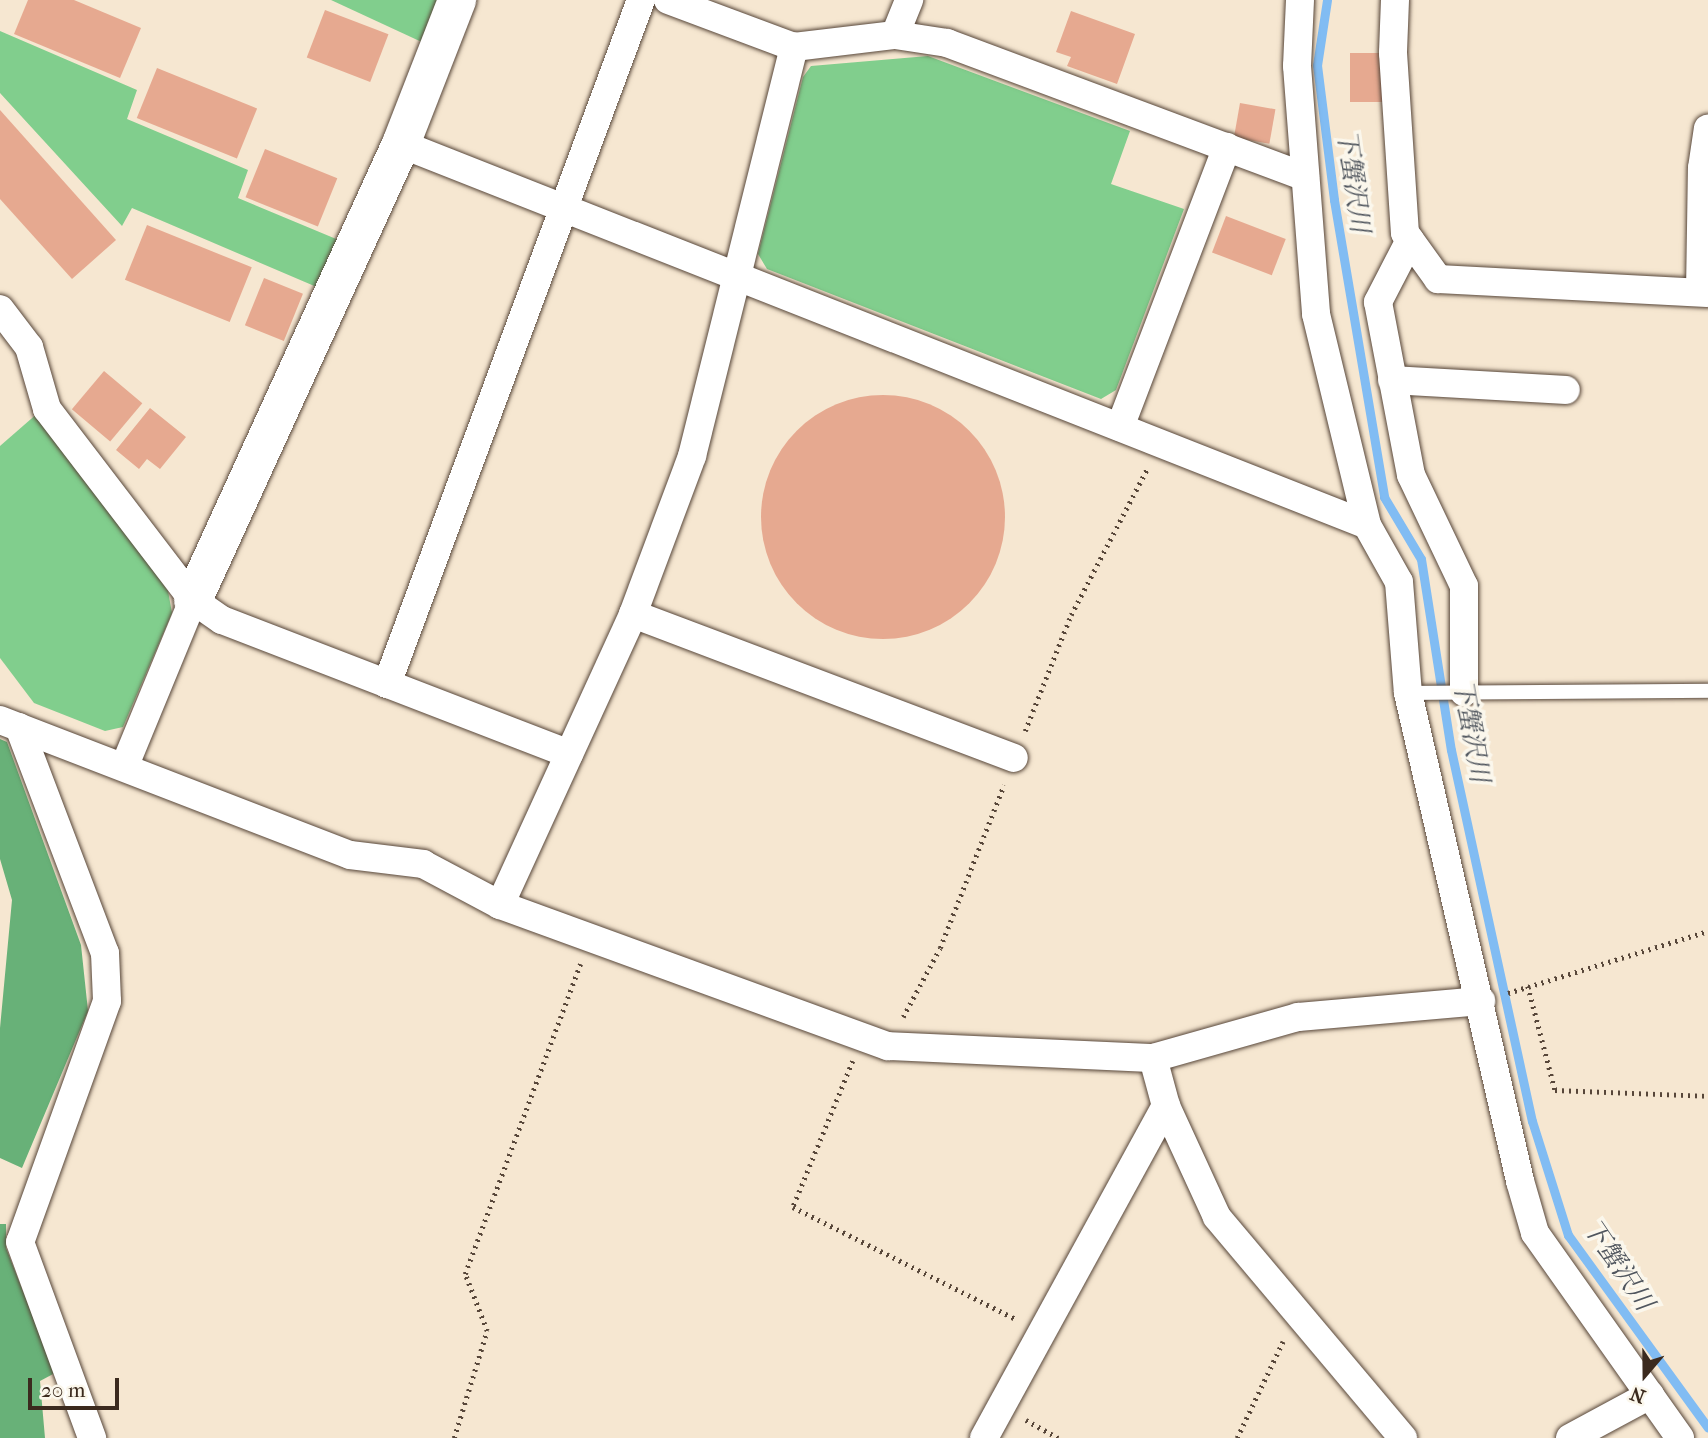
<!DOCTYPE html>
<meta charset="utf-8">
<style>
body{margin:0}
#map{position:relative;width:1708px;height:1438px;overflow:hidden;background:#f6e7d1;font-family:"IM FELL French Canon","Noto Serif JP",serif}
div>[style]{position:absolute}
.green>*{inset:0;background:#81ce8d}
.forest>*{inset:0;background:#68b178}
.stream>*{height:9px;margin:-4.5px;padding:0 4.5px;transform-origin:4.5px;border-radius:4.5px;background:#81bcf3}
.building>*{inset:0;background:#e6a990;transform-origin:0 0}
.round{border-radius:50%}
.path>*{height:4.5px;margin-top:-2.25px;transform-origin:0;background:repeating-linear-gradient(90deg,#574639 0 2px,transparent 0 7px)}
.roads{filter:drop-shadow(0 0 2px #574639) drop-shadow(0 0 2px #574639)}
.lane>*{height:14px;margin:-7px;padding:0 7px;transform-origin:7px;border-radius:7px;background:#fff}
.street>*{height:28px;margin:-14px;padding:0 14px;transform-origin:14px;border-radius:14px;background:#fff}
.secondary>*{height:38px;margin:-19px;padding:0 19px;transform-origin:19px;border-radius:19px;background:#fff}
span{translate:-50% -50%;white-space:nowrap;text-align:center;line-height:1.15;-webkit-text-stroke:7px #fbf7ec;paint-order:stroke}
.water-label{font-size:26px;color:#50565e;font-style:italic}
.north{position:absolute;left:1610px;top:1340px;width:70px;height:70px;-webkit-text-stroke:5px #fbf7ec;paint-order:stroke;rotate:200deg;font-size:19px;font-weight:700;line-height:28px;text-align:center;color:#3b2a1e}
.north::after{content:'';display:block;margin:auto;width:24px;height:32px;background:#3b2a1e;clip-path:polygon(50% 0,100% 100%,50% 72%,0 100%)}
.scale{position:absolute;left:28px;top:1378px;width:91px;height:32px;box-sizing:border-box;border:4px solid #3b2a1e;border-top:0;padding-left:9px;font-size:21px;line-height:24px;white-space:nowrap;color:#3b2a1e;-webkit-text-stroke:5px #fbf7ec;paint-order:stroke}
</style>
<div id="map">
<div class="green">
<i style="clip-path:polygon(331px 0,442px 0,426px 44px)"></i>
<i style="clip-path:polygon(0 31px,137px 90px,127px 119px,248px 170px,238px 198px,341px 241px,319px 288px,132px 208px,122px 226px,0 93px)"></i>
<i style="clip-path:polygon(928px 56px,1130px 131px,1111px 184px,1184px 209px,1116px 390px,1101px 399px,767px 269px,758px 254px,803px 77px,811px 66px)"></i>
<i style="clip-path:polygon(39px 412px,168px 591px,172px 613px,123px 727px,105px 731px,34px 703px,0 658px,0 446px)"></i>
</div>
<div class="forest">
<i style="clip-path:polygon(0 739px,7px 742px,81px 945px,88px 1011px,22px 1168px,0 1158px,0 1028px,12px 900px,0 859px)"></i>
<i style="clip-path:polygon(0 1224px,6px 1224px,6px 1248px,55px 1373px,40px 1381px,45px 1438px,0 1438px)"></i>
</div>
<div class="stream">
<i style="left:1327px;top:0;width:66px;rotate:98.7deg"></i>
<i style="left:1317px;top:65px;width:136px;rotate:82.8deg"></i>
<i style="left:1334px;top:200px;width:301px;rotate:80.4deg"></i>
<i style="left:1384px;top:497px;width:72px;rotate:59.2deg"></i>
<i style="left:1421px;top:559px;width:193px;rotate:81.1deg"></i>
<i style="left:1451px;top:750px;width:380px;rotate:77.7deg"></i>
<i style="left:1532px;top:1121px;width:120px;rotate:72.5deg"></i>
<i style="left:1568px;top:1235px;width:238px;rotate:54deg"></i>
</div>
<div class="building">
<i style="clip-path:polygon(28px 0,74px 0,141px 28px,120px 78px,14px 34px)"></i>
<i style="left:325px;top:10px;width:68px;height:51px;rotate:21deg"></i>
<i style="clip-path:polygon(1071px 11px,1135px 34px,1117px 84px,1067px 66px,1071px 57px,1056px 52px)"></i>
<i style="left:1350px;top:53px;width:35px;height:49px"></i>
<i style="left:157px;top:68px;width:108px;height:54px;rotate:22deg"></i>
<i style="left:1240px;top:103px;width:36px;height:35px;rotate:10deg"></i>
<i style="clip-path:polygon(0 110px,116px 240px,72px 279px,0 199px)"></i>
<i style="left:265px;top:149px;width:78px;height:52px;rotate:22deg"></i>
<i style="left:1226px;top:216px;width:64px;height:39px;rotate:21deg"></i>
<i style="left:147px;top:225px;width:113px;height:59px;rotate:22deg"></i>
<i style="left:264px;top:278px;width:42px;height:51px;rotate:22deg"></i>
<i style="left:104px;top:371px;width:50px;height:50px;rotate:40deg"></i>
<i class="round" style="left:761px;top:395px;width:244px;height:244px"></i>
<i style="clip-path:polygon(150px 408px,186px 437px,160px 469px,147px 459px,139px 469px,116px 450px)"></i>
</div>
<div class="path">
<i style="left:1025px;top:731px;width:125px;rotate:-68.4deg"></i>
<i style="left:1071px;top:615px;width:165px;rotate:-62.5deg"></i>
<i style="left:1528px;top:986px;width:107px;rotate:75.4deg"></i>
<i style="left:1555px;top:1090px;width:153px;rotate:2.2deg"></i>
<i style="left:1508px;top:993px;width:209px;rotate:-17.2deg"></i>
<i style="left:903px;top:1017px;width:78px;rotate:-61.8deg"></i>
<i style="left:940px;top:948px;width:175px;rotate:-68.6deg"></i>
<i style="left:853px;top:1061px;width:158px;rotate:112.3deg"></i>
<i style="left:793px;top:1207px;width:250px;rotate:26.7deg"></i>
<i style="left:1026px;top:1420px;width:37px;rotate:29deg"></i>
<i style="left:454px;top:1438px;width:112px;rotate:-72.9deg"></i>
<i style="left:487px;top:1331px;width:61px;rotate:-111.1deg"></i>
<i style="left:465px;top:1274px;width:331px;rotate:-69.6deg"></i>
<i style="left:1237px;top:1438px;width:107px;rotate:-64.6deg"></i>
</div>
<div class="roads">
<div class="lane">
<i style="left:1408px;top:693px;width:300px;rotate:-0.4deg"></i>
</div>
<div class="street">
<i style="left:668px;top:0;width:134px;rotate:20.5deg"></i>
<i style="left:794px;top:47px;width:102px;rotate:-6.8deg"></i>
<i style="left:895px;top:35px;width:53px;rotate:8.7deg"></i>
<i style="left:947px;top:43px;width:382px;rotate:20.5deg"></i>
<i style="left:1300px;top:0;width:66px;rotate:92.6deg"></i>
<i style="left:1297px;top:66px;width:249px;rotate:85.6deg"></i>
<i style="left:1316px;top:314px;width:217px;rotate:76.4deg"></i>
<i style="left:1367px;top:525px;width:65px;rotate:60.7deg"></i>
<i style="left:1399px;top:582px;width:111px;rotate:85.4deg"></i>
<i style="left:1408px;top:693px;width:501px;rotate:77.07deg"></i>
<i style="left:1520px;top:1181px;width:54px;rotate:73.9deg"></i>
<i style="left:1535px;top:1233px;width:251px;rotate:54.7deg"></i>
<i style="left:1395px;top:0;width:53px;rotate:92.2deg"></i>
<i style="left:1393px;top:53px;width:180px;rotate:86.2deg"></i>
<i style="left:1405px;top:233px;width:57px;rotate:54.3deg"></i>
<i style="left:1438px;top:279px;width:270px;rotate:3deg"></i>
<i style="left:895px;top:35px;width:38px;rotate:-68deg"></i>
<i style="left:401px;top:144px;width:1038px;rotate:21.52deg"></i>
<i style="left:1410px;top:240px;width:70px;rotate:117.3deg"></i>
<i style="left:1378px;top:302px;width:176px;rotate:79.2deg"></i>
<i style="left:1411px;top:475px;width:123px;rotate:64.5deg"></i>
<i style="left:1464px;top:586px;width:106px;rotate:90deg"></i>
<i style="left:1700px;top:292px;width:124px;rotate:-89.1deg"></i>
<i style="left:1702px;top:168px;width:40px;rotate:-81.5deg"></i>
<i style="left:0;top:309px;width:48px;rotate:52.7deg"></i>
<i style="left:29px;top:347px;width:65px;rotate:73.8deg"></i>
<i style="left:47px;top:409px;width:240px;rotate:52.6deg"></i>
<i style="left:193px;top:600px;width:35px;rotate:35deg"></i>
<i style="left:222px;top:620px;width:372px;rotate:21.1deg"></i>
<i style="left:1392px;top:380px;width:174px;rotate:3.3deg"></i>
<i style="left:1120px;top:427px;width:300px;rotate:-69.1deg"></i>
<i style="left:633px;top:614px;width:407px;rotate:20.7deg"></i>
<i style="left:387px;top:684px;width:730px;rotate:-69.63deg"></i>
<i style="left:0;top:720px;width:375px;rotate:21.1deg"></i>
<i style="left:350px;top:855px;width:74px;rotate:7deg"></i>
<i style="left:423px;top:864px;width:87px;rotate:28deg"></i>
<i style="left:500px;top:905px;width:413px;rotate:20deg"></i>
<i style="left:888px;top:1046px;width:265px;rotate:2.6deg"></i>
<i style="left:19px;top:727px;width:242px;rotate:69.2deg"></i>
<i style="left:105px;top:953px;width:48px;rotate:87.6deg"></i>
<i style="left:107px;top:1001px;width:256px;rotate:109.8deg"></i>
<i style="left:20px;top:1242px;width:209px;rotate:69.8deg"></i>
<i style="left:125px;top:765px;width:178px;rotate:-67.6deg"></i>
<i style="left:500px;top:905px;width:320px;rotate:-65.4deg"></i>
<i style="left:633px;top:614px;width:169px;rotate:-69.5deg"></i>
<i style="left:692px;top:456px;width:422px;rotate:-76deg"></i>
<i style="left:984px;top:1438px;width:379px;rotate:-61.3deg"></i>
<i style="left:1403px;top:1438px;width:289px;rotate:-130.1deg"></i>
<i style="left:1217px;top:1217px;width:122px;rotate:-114.7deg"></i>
<i style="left:1166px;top:1106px;width:50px;rotate:-105.2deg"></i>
<i style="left:1153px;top:1058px;width:151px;rotate:-15.8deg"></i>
<i style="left:1298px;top:1017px;width:184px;rotate:-5deg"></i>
<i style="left:1570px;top:1438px;width:91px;rotate:-28.3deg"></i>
</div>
<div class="secondary">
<i style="left:193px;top:600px;width:501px;rotate:-65.48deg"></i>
<i style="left:401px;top:144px;width:155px;rotate:-68.7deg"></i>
</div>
</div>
<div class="water-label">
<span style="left:1353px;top:181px;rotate:82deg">下蟹沢川</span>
<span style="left:1471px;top:731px;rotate:80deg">下蟹沢川</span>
<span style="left:1618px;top:1265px;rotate:56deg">下蟹沢川</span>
</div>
<div class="north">N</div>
<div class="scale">20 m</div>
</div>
